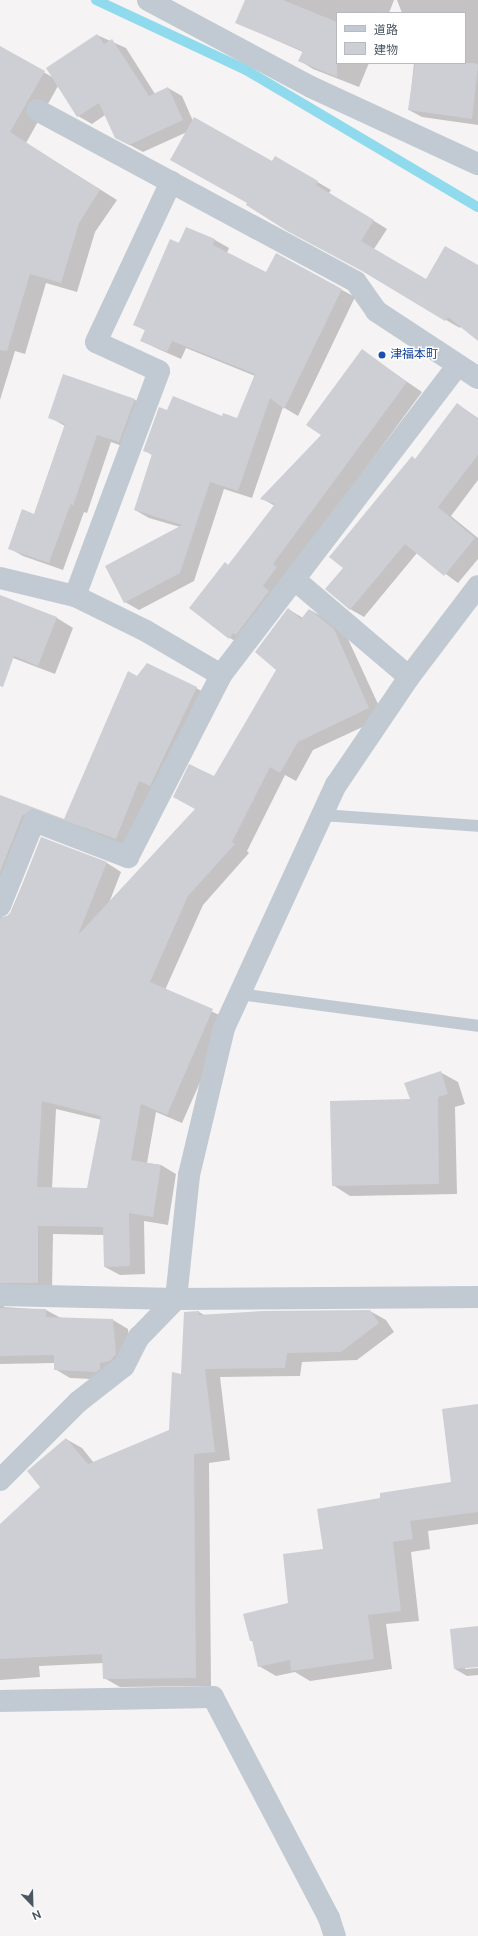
<!DOCTYPE html>
<meta charset="utf-8">
<style>
body{margin:0}
#map{position:relative;width:478px;height:1936px;overflow:hidden;background:#f5f3f3;font-family:"Public Sans","Noto Sans JP",sans-serif}
div>[style]{position:absolute}
.shadow>*{inset:0;background:#0003}
.stream>*{height:10px;margin:-5px;padding:0 5px;transform-origin:5px;border-radius:5px;background:#90daee}
.building>*{inset:0;background:#cdcfd5}
.lane>*{height:12px;margin:-6px;padding:0 6px;transform-origin:6px;border-radius:6px;background:#c1cad2}
.street>*{height:22px;margin:-11px;padding:0 11px;transform-origin:11px;border-radius:11px;background:#c1cad2}
.dots>*{width:11px;height:11px;translate:-50% -50%;box-sizing:border-box;border:2px solid #fff;border-radius:50%}
span{translate:-50% -50%;white-space:nowrap;text-align:center;line-height:1.15;-webkit-text-stroke:3px #fff;paint-order:stroke}
.transit-label{font-size:12px;color:#164399}
.left{translate:0 -50%;text-align:left}
.legend{position:absolute;left:336px;top:12px;width:130px;height:52px;box-sizing:border-box;background:#fff;border:1px solid #b7bbc0;margin:0;padding:5px 7px;list-style:none;font-size:12px;color:#4a5661}
.legend li{display:flex;align-items:center;gap:8px;height:20px}
.legend b{width:20px;border:1px solid #b7bbc0}
.north{position:absolute;left:12px;top:1884px;width:40px;height:40px;-webkit-text-stroke:3px #fff;paint-order:stroke;rotate:157deg;font-size:11px;font-weight:700;line-height:16px;text-align:center;color:#4a5661}
.north::after{content:'';display:block;margin:auto;width:14px;height:18px;background:#4a5661;clip-path:polygon(50% 0,100% 100%,50% 72%,0 100%)}
</style>
<div id="map">
<div class="shadow">
<i style="clip-path:polygon(246px 0,394px 0,389px 13px,337px 13px,337px 63px,369px 63px,359px 87px,313px 69px,300px 61px,303px 52px,237px 23px)"></i>
<i style="clip-path:polygon(397px 0,478px 0,478px 125px,422px 117px,409px 110px,414px 63px,465px 63px,465px 13px,402px 13px)"></i>
<i style="clip-path:polygon(97px 35px,126px 48px,155px 94px,168px 88px,182px 96px,193px 121px,272px 162px,275px 157px,331px 190px,329px 193px,387px 229px,374px 249px,426px 280px,478px 272px,478px 340px,461px 326px,460px 328px,446px 320px,249px 203px,187px 132px,143px 152px,128px 144px,105px 115px,92px 124px,78px 116px,58px 86px,26px 143px,117px 200px,95px 232px,77px 292px,46px 283px,25px 354px,15px 351px,0 400px,0 47px,52px 77px)"></i>
<i style="clip-path:polygon(187px 228px,215px 240px,229px 248px,227px 253px,267px 273px,342px 290px,355px 297px,298px 416px,283px 407px,252px 498px,224px 489px,194px 581px,139px 610px,125px 602px,180px 527px,149px 518px,135px 510px,152px 455px,144px 450px,168px 411px,238px 419px,255px 376px,186px 348px,181px 359px,156px 348px,142px 341px,146px 331px,134px 324px)"></i>
<i style="clip-path:polygon(362px 351px,422px 392px,288px 574px,245px 647px,230px 638px,229px 566px,275px 506px,261px 498px,322px 435px)"></i>
<i style="clip-path:polygon(64px 375px,135px 400px,149px 407px,133px 450px,111px 442px,87px 513px,84px 512px,63px 570px,23px 556px,9px 548px,34px 515px,65px 426px,49px 417px)"></i>
<i style="clip-path:polygon(457px 404px,478px 418px,478px 480px,451px 516px,478px 538px,478px 559px,458px 583px,417px 553px,364px 617px,350px 609px,344px 568px,416px 459px)"></i>
<i style="clip-path:polygon(0 596px,57px 618px,73px 628px,55px 674px,0 653px)"></i>
<i style="clip-path:polygon(evenodd,288px 609px,303px 618px,310px 610px,325px 618px,348px 639px,384px 717px,313px 750px,296px 781px,285px 775px,247px 851px,249px 853px,203px 905px,165px 990px,228px 1019px,182px 1123px,156px 1112px,147px 1163px,161px 1165px,176px 1174px,168px 1225px,144px 1221px,145px 1274px,120px 1275px,105px 1267px,104px 1235px,53px 1234px,52px 1291px,2px 1303px,4px 1307px,46px 1310px,61px 1318px,113px 1320px,128px 1329px,131px 1363px,112px 1380px,70px 1378px,55px 1369px,55px 1363px,0 1364px,0 796px,65px 820px,137px 677px,196px 688px,211px 696px,131px 847px,42px 819px,3px 910px,2px 917px,9px 916px,42px 838px,107px 863px,121px 872px,109px 903px,196px 809px,277px 670px,288px 609px,56px 1109px,102px 1120px,88px 1189px,52px 1189px,56px 1109px)"></i>
<i style="clip-path:polygon(440px 1072px,458px 1082px,465px 1104px,455px 1107px,457px 1194px,350px 1196px,333px 1185px)"></i>
<i style="clip-path:polygon(370px 1311px,386px 1320px,394px 1332px,357px 1360px,302px 1362px,300px 1376px,220px 1377px,230px 1460px,209px 1463px,211px 1686px,120px 1687px,104px 1678px,104px 1663px,39px 1666px,40px 1677px,0 1680px,0 1525px,41px 1487px,66px 1439px,82px 1448px,94px 1463px,170px 1431px,199px 1312px,204px 1315px)"></i>
<i style="clip-path:polygon(478px 1405px,478px 1524px,428px 1531px,430px 1549px,411px 1552px,419px 1621px,386px 1624px,392px 1669px,310px 1681px,295px 1672px,276px 1676px,259px 1666px,254px 1642px,250px 1640px,289px 1603px,324px 1550px,381px 1499px,452px 1483px)"></i>
<i style="clip-path:polygon(478px 1627px,478px 1666px,465px 1667px,465px 1669px,478px 1668px,478px 1675px,467px 1676px,455px 1669px)"></i>
</div>
<div class="stream">
<i style="left:96px;top:0;width:166px;rotate:25deg"></i>
<i style="left:246px;top:70px;width:269px;rotate:30.6deg"></i>
</div>
<div class="building">
<i style="clip-path:polygon(245px 0,283px 0,337px 22px,337px 77px,298px 61px,303px 51px,235px 23px)"></i>
<i style="clip-path:polygon(97px 34px,104px 44px,112px 39px,149px 96px,168px 87px,183px 120px,129px 145px,115px 138px,99px 103px,77px 117px,46px 68px)"></i>
<i style="clip-path:polygon(0 46px,45px 71px,10px 132px,100px 190px,79px 223px,61px 283px,30px 274px,7px 351px,0 350px)"></i>
<i style="clip-path:polygon(415px 63px,475px 63px,478px 65px,472px 119px,408px 110px)"></i>
<i style="clip-path:polygon(194px 117px,272px 161px,275px 156px,318px 181px,316px 185px,374px 220px,361px 241px,426px 279px,445px 246px,478px 265px,478px 341px,448px 317px,445px 321px,362px 271px,287px 231px,246px 205px,247px 203px,170px 160px)"></i>
<i style="clip-path:polygon(186px 227px,215px 239px,213px 245px,266px 272px,276px 253px,342px 289px,284px 409px,270px 398px,238px 491px,210px 482px,180px 573px,124px 603px,105px 566px,182px 525px,134px 510px,152px 454px,143px 451px,159px 407px,167px 410px,173px 396px,222px 416px,223px 413px,237px 418px,255px 374px,172px 341px,167px 352px,140px 341px,145px 330px,133px 325px,170px 239px,179px 243px)"></i>
<i style="clip-path:polygon(362px 349px,407px 382px,273px 564px,277px 567px,263px 586px,269px 591px,236px 635px,233px 633px,229px 639px,189px 608px,225px 562px,228px 565px,275px 504px,260px 499px,321px 435px,306px 425px)"></i>
<i style="clip-path:polygon(63px 374px,135px 399px,119px 442px,97px 435px,73px 506px,71px 503px,49px 563px,8px 549px,22px 509px,34px 514px,65px 424px,48px 418px)"></i>
<i style="clip-path:polygon(457px 403px,478px 419px,478px 455px,438px 507px,475px 538px,444px 576px,405px 544px,350px 610px,325px 589px,343px 568px,329px 557px,412px 456px,415px 459px)"></i>
<i style="clip-path:polygon(0 595px,57px 617px,38px 666px,14px 656px,3px 687px,0 686px)"></i>
<i style="clip-path:polygon(evenodd,288px 608px,301px 619px,309px 609px,334px 629px,369px 708px,298px 742px,280px 773px,270px 767px,232px 842px,235px 844px,188px 896px,150px 982px,213px 1009px,167px 1115px,141px 1104px,131px 1160px,161px 1165px,153px 1217px,129px 1213px,130px 1266px,104px 1267px,103px 1227px,38px 1226px,38px 1283px,0 1283px,0 918px,7px 916px,12px 911px,41px 837px,107px 862px,78px 935px,195px 809px,173px 797px,189px 764px,214px 776px,276px 670px,255px 652px,288px 608px,42px 1101px,101px 1116px,87px 1188px,37px 1187px,42px 1101px)"></i>
<i style="clip-path:polygon(147px 663px,197px 687px,150px 786px,139px 781px,116px 839px,32px 809px,22px 816px,0 872px,0 795px,64px 819px,128px 671px,137px 676px)"></i>
<i style="clip-path:polygon(441px 1071px,448px 1094px,438px 1097px,439px 1184px,332px 1186px,330px 1101px,410px 1099px,404px 1083px)"></i>
<i style="clip-path:polygon(0 1308px,46px 1309px,46px 1317px,113px 1319px,116px 1354px,110px 1361px,100px 1363px,100px 1369px,96px 1372px,54px 1370px,54px 1355px,0 1356px)"></i>
<i style="clip-path:polygon(370px 1310px,379px 1323px,341px 1352px,287px 1353px,285px 1368px,205px 1369px,215px 1452px,194px 1454px,196px 1678px,103px 1679px,102px 1654px,0 1659px,0 1524px,40px 1487px,27px 1471px,66px 1438px,88px 1464px,169px 1430px,172px 1372px,181px 1374px,184px 1312px,199px 1311px,199px 1315px,264px 1311px)"></i>
<i style="clip-path:polygon(478px 1404px,478px 1512px,410px 1521px,413px 1539px,393px 1542px,401px 1611px,368px 1615px,374px 1659px,291px 1671px,290px 1660px,258px 1667px,252px 1640px,250px 1641px,243px 1614px,288px 1603px,283px 1554px,323px 1549px,317px 1509px,380px 1498px,380px 1493px,451px 1482px,442px 1409px)"></i>
<i style="clip-path:polygon(478px 1626px,478px 1667px,454px 1669px,450px 1629px)"></i>
</div>
<div class="lane">
<i style="left:322px;top:815px;width:156px;rotate:4deg"></i>
<i style="left:239px;top:994px;width:241px;rotate:7.6deg"></i>
</div>
<div class="street">
<i style="left:148px;top:0;width:185px;rotate:28.1deg"></i>
<i style="left:311px;top:87px;width:184px;rotate:24.8deg"></i>
<i style="left:37px;top:110px;width:362px;rotate:28.3deg"></i>
<i style="left:356px;top:282px;width:35px;rotate:55deg"></i>
<i style="left:376px;top:311px;width:122px;rotate:33.3deg"></i>
<i style="left:0;top:578px;width:77px;rotate:13.5deg"></i>
<i style="left:75px;top:596px;width:79px;rotate:26.2deg"></i>
<i style="left:146px;top:631px;width:87px;rotate:30.4deg"></i>
<i style="left:294px;top:579px;width:151px;rotate:40.4deg"></i>
<i style="left:75px;top:596px;width:240px;rotate:-69.5deg"></i>
<i style="left:159px;top:371px;width:69px;rotate:-155.3deg"></i>
<i style="left:96px;top:342px;width:177px;rotate:-64.9deg"></i>
<i style="left:0;top:906px;width:92px;rotate:-68.2deg"></i>
<i style="left:34px;top:821px;width:101px;rotate:21deg"></i>
<i style="left:128px;top:857px;width:204px;rotate:-62.9deg"></i>
<i style="left:221px;top:675px;width:390px;rotate:-52.6deg"></i>
<i style="left:0;top:1295px;width:176px;rotate:1.3deg"></i>
<i style="left:176px;top:1299px;width:302px;rotate:-0.4deg"></i>
<i style="left:0;top:1480px;width:110px;rotate:-45deg"></i>
<i style="left:78px;top:1402px;width:58px;rotate:-38deg"></i>
<i style="left:124px;top:1366px;width:33px;rotate:-63deg"></i>
<i style="left:139px;top:1337px;width:53px;rotate:-45.8deg"></i>
<i style="left:176px;top:1299px;width:125px;rotate:-84deg"></i>
<i style="left:189px;top:1175px;width:151px;rotate:-76.6deg"></i>
<i style="left:224px;top:1028px;width:268px;rotate:-65.3deg"></i>
<i style="left:336px;top:785px;width:130px;rotate:-55.9deg"></i>
<i style="left:409px;top:677px;width:114px;rotate:-52.8deg"></i>
<i style="left:0;top:1701px;width:213px;rotate:-1.1deg"></i>
<i style="left:213px;top:1697px;width:250px;rotate:62.3deg"></i>
<i style="left:329px;top:1918px;width:19px;rotate:72deg"></i>
</div>
<div class="dots">
<i style="left:382px;top:355px;background:#1a4fb4"></i>
</div>
<div class="transit-label">
<span class="left" style="left:390px;top:355px">津福本町</span>
</div>
<ul class="legend">
<li><b style="height:5px;background:#c1cad2"></b>道路</li>
<li><b style="height:11px;background:#cdcfd5"></b>建物</li>
</ul>
<div class="north">N</div>
</div>
